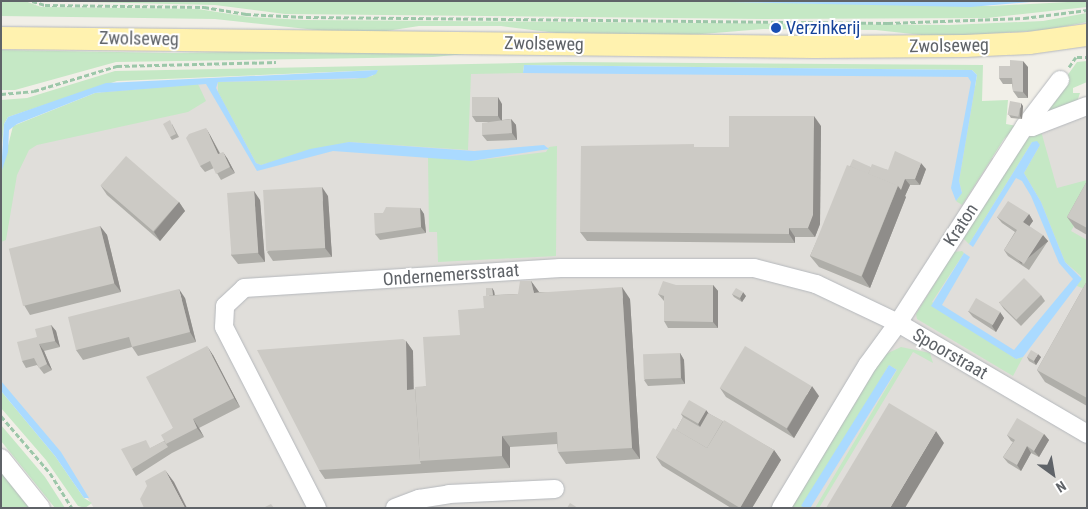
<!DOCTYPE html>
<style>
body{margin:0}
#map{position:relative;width:1088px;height:509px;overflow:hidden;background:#f1efe8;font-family:"Roboto Condensed",sans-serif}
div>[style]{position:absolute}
.industrial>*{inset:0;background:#e0deda}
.green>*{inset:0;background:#c5e8c5}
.water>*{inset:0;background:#aadaff;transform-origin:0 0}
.path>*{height:3px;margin-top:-1.5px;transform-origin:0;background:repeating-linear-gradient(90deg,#9cc7a9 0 5px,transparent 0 7.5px)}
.roads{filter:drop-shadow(0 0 1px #b5b8bc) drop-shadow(0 0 1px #b5b8bc)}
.minor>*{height:18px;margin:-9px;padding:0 9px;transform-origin:9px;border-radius:9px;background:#fff}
.major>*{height:22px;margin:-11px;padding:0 11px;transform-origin:11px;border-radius:11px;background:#fff2af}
.wall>*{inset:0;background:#afaea9}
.shaded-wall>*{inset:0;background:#8f8d8a;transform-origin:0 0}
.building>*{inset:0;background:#cccac5;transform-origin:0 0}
.dots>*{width:14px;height:14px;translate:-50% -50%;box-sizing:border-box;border:2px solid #fff;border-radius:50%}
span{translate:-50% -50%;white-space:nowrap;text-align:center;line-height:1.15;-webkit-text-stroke:4px #fff;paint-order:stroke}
.transit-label{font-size:18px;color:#164399}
.left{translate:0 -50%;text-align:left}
.street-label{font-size:18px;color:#5f6368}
.frame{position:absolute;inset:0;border:2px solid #5f6368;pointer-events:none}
.north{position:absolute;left:1028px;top:449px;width:50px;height:50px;-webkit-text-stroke:4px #fff;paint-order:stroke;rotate:148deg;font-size:14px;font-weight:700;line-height:20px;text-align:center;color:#5f6368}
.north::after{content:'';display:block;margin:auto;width:18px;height:22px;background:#5f6368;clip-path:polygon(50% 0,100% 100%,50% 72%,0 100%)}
</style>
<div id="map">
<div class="industrial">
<i style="clip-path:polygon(616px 68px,969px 73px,974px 78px,983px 152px,1009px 168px,1033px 136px,1087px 113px,1087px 508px,94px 508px,57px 453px,1px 383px,1px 165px,111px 85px)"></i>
</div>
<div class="green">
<i style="clip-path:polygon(1px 1px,25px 1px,41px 7px,198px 9px,249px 17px,304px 20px,949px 25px,1043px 21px,1087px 13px,1087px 22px,1046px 30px,940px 37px,876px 30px,763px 29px,690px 35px,565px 34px,501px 26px,419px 26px,380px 32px,344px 33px,215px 19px,1px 16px)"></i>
<i style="clip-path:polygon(43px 1px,674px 1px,991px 6px,1087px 1px,1087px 7px,987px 18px,763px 19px,285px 14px,215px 5px)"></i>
<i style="clip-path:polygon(1px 50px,173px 53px,347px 50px,476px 53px,433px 57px,116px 62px,15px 90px,1px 90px)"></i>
<i style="clip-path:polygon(1087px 61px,1087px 82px,1073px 88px,1073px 93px,1080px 93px,1077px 102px,1048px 114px,1041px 112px,1077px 62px)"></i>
<i style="clip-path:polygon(568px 62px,983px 65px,982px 101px,1008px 100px,1006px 124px,1017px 126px,1004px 139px,962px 205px,956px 201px,962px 192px,959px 181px,977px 75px,972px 70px,524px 65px,523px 73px,471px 74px,468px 150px,349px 142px,261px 165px,256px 163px,218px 92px,218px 82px,354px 79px,372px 76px,378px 70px,117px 81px,8px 117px,4px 124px,1px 155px,1px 100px,27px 98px,115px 71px)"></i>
<i style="clip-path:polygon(198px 84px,206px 101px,188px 112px,37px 145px,29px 150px,17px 175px,6px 240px,1px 242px,1px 173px,13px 126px,95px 93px)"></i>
<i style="clip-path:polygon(1041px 131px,1057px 188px,1087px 180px,1087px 204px,1071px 231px,1087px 240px,1087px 290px,1077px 286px,1081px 276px,1065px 262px,1041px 202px,1024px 173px,1040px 145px,1032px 142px,969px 244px,963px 238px,1027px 138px)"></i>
<i style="clip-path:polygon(557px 146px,556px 256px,438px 262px,437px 232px,429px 232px,428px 157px,471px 161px,546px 152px,549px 147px)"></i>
<i style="clip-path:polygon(962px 251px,964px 253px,932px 302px,1016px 359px,1023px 357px,1013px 376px,917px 319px,916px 314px,954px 252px)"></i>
<i style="clip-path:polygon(901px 347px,930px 353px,933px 363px,913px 352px,819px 508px,815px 508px,897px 370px,889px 365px,804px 508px,791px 508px,884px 355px)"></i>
<i style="clip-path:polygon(1px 391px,55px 456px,84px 498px,92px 503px,85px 508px,78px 506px,46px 460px,1px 408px)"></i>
<i style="clip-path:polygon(1px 425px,45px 477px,65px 508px,55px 508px,1px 441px)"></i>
<i style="clip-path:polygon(1px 473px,9px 481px,29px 508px,1px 508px)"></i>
</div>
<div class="water">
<i style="clip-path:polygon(674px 1px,1043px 1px,970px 7px)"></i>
<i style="clip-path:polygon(524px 65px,972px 70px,977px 75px,959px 181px,962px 193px,956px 201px,951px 188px,971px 82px,968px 77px,523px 73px)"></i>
<i style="clip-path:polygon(378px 70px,376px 74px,366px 78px,218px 82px,216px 88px,256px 163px,261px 165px,310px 149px,349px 142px,474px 151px,544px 145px,549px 149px,471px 161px,333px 151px,257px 171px,206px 84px,95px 93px,17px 124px,9px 130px,8px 152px,1px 173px,4px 124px,8px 117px,106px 83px)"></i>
<i style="clip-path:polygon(1037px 141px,1040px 145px,1024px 173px,1041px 202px,1065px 262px,1082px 279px,1023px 357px,1016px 359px,931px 306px,964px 253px,970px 257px,942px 305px,1014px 350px,1073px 279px,1059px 263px,1031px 196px,1022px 181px,1016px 178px,973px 247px,969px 244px,1032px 142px)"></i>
<i style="left:889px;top:365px;width:9px;height:166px;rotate:32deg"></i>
<i style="clip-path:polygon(1px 381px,61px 452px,89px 498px,84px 498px,55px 456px,1px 391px)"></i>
</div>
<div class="path">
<i style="left:32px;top:1px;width:14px;rotate:17deg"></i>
<i style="left:45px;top:5px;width:159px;rotate:0.7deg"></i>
<i style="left:204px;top:7px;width:43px;rotate:9.5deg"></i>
<i style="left:246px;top:14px;width:60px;rotate:2.9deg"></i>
<i style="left:306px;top:17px;width:582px;rotate:0.59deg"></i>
<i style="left:888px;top:23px;width:136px;rotate:-2.1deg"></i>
<i style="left:1024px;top:18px;width:64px;rotate:-7.2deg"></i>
<i style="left:1077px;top:57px;width:10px"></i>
<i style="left:1069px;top:67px;width:12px;rotate:-55deg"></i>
<i style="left:1px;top:94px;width:33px;rotate:-5deg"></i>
<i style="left:34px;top:91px;width:87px;rotate:-16.8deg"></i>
<i style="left:117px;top:66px;width:159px;rotate:-1.4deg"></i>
<i style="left:1px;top:416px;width:75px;rotate:49.3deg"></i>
<i style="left:50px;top:473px;width:41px;rotate:57.8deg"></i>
</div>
<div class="roads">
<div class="minor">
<i style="left:1025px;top:126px;width:7px;rotate:8deg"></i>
<i style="left:1032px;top:127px;width:59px;rotate:-20.9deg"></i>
<i style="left:1px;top:458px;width:64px;rotate:51.3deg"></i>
<i style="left:317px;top:508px;width:203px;rotate:-117.2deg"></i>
<i style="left:224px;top:327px;width:21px;rotate:-87deg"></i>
<i style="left:225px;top:306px;width:26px;rotate:-43deg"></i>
<i style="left:244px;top:288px;width:317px;rotate:-3.6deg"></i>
<i style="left:560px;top:268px;width:194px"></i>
<i style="left:754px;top:268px;width:64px;rotate:14.5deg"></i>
<i style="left:816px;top:284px;width:91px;rotate:25.4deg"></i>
<i style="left:898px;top:323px;width:219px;rotate:30.4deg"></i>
<i style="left:395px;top:508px;width:26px;rotate:-21deg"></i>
<i style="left:419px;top:499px;width:30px;rotate:-9deg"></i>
<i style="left:449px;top:494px;width:106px;rotate:-2.7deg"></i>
<i style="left:781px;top:508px;width:168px;rotate:-58.9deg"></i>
<i style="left:868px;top:364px;width:51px;rotate:-53.8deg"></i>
<i style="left:898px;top:323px;width:234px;rotate:-57.2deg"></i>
<i style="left:1025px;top:126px;width:58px;rotate:-52.7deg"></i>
</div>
<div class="major">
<i style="left:1px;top:38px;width:813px;rotate:0.63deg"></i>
<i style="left:814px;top:47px;width:151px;rotate:-0.4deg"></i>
<i style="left:965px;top:46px;width:64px;rotate:-2.7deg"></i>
<i style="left:1029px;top:43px;width:59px;rotate:-7.9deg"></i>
</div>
</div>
<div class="wall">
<i style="clip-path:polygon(1028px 67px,1028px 98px,1018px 98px,1013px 91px,1012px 84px,1003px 84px,999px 78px)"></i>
<i style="clip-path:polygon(502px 104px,502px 120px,511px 119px,516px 125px,517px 140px,487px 141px,482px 135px,488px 122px,476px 122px,472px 116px)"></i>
<i style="clip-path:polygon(1023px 106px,1022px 119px,1011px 118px,1009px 115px)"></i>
<i style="clip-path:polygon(172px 124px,179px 137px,172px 140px,170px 137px)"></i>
<i style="clip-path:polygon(821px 126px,820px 224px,815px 237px,795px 237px,795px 243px,587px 241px,580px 232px,696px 147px,729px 147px)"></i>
<i style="clip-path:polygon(210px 135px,220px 153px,227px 158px,235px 173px,221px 180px,214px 168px,205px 172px,200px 166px)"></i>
<i style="clip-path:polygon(850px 166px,871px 167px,888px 170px,926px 169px,920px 185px,910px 185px,905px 196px,906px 197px,870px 288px,819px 267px,810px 256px)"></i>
<i style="clip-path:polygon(1087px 181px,1087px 235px,1075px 228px,1067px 217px)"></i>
<i style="clip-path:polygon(101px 186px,179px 202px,185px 211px,160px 241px,107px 195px)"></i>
<i style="clip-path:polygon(328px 196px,332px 257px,273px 261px,267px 252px)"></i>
<i style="clip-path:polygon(260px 200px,265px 262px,238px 264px,231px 255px)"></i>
<i style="clip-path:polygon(420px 208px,424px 214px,426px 233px,380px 240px,375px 234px,383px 213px)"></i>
<i style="clip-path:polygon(1029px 214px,1033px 221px,1029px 226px,1048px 241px,1029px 270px,1008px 256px,1004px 250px,1015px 232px,1002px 223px,997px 217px)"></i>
<i style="clip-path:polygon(100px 226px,107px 235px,121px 292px,30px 315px,24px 305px)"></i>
<i style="clip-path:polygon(531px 281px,539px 292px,630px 299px,640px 459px,566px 464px,558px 452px,557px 444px,510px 447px,510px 468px,325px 479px,319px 470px,406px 341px,413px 351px,413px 390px,426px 386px,460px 335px,484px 308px,492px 288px,494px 291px,495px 295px,518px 294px)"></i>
<i style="clip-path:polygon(1087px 281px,1087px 406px,1045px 382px,1037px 370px)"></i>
<i style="clip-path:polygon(676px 285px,713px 285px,718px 291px,718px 328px,668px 328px,664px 321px,664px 301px,658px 294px)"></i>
<i style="clip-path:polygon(732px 294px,746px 296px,742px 302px,734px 297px)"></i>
<i style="clip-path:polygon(1041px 295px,1045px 301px,1021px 326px,1004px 309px,999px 302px)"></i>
<i style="clip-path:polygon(185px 298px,196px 342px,138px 356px,132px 347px,83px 360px,76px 350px)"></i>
<i style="clip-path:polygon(968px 311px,1000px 312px,1004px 318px,996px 332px,973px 317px)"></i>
<i style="clip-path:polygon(51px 325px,56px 331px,60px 347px,44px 351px,52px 370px,44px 374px,37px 365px,26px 368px,22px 361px,37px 337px)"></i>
<i style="clip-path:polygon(680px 353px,684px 360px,685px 384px,648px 386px,644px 380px)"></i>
<i style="clip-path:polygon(213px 355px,240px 407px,199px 428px,204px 437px,172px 453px,136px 476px,132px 469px,151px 448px,164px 441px,173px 428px)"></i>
<i style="clip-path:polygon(1027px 357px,1041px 357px,1036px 365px,1029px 361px)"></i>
<i style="clip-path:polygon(720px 388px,819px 396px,794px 438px,726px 397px)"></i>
<i style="clip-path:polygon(706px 410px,708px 413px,774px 450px,781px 460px,752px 508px,731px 508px,662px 466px,656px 457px,676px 430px,683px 417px,681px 414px)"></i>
<i style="clip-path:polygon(1044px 434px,1049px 440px,1039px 457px,1031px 453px,1021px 471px,1008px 463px,1003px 457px,1013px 442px,1011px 441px,1007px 435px)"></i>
</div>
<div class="shaded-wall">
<i style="clip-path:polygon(1023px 61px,1028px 67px,1028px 98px,1023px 92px)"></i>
<i style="clip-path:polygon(498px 97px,502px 104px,502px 122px,498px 116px)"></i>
<i style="clip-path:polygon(1021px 103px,1023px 106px,1022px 119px,1020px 116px)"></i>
<i style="clip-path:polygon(814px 116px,821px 126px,820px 224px,815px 237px,808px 228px)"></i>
<i style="clip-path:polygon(511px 119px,516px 125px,517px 140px,512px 133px)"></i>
<i style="clip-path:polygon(206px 128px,210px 135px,223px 160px,218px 154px)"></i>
<i style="clip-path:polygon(223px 152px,227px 158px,235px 173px,230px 167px)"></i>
<i style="clip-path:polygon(921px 163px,926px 169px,920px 185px,915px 179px)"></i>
<i style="clip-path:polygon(905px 179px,910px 185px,905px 196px,906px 197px,870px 288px,862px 276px,898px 186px)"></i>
<i style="clip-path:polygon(322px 187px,328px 196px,332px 257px,325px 248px)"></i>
<i style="clip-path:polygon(254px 191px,260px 200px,265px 262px,258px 253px)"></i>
<i style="clip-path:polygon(179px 202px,185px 211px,160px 241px,154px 232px)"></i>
<i style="clip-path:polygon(420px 208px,424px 214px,426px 233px,421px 227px)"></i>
<i style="clip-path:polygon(1029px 214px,1033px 221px,1028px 228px,1023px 222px)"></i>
<i style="clip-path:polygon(100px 226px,107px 235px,121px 292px,114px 283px)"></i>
<i style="clip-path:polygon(789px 228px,795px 237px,795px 243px,789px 234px)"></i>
<i style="left:1043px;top:235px;width:8px;height:35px;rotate:50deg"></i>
<i style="clip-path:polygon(531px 281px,539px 292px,534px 293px)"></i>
<i style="clip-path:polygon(713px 285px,718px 291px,718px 328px,713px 322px)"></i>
<i style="clip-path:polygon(622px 287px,630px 299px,640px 459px,632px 448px)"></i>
<i style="clip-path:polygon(492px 288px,494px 291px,495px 300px,493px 297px)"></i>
<i style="clip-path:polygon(179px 289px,185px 298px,196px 342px,190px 332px)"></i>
<i style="clip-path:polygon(743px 292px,746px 296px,742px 302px,740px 298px)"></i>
<i style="clip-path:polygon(1000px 312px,1004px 318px,996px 332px,992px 326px)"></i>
<i style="clip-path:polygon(51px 325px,56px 331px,60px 347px,55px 341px)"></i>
<i style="clip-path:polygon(406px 341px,413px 351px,414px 399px,407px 390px)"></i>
<i style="clip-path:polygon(39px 344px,44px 351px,52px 370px,47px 364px)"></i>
<i style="clip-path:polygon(207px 346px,213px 355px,240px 407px,234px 398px)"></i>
<i style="clip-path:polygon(680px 353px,684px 360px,685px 384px,681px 378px)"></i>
<i style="clip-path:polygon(1038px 354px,1041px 357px,1036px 365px,1034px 361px)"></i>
<i style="clip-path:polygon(812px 386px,819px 396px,794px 438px,787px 429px)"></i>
<i style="clip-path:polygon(706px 410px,713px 419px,705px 433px,698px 424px)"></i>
<i style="clip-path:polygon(193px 419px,199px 428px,204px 437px,197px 428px)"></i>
<i style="clip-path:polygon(936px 431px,944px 443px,905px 508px,890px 508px)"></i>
<i style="clip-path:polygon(1044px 434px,1049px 440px,1039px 457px,1034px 451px)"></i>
<i style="clip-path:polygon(502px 436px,510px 447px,510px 468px,502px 456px)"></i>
<i style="clip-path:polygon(1027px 446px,1031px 453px,1021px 471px,1017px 465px)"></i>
<i style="clip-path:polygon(774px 450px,781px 460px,752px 508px,740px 508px)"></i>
<i style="clip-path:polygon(165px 470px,174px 482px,187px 508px,185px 508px)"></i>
</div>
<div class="building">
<i style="clip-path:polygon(1010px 60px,1023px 61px,1023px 92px,1013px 91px,1012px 78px,999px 78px,999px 66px,1010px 66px)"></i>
<i style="left:472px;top:97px;width:26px;height:19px"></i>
<i style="left:1010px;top:101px;width:11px;height:14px;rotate:10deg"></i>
<i style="clip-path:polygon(729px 116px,814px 116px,813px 215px,808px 228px,789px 228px,789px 234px,580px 232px,581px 146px,694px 144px,694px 147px,729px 147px)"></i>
<i style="clip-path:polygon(511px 119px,512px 133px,482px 135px,482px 123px)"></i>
<i style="clip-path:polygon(170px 120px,176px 134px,170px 137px,163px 124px)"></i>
<i style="clip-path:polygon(206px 128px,218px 154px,223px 152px,230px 167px,216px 174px,210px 161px,200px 166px,186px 138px,189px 134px)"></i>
<i style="clip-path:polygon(895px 151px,921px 163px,915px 179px,905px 179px,901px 190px,898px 186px,868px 174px,872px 164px,888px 170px)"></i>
<i style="left:126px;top:156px;width:70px;height:39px;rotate:41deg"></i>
<i style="left:853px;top:159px;width:20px;height:8px;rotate:24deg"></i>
<i style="left:847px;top:165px;width:55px;height:98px;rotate:22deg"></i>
<i style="clip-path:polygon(1087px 181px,1087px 228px,1067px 217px)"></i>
<i style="left:322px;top:187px;width:61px;height:59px;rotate:87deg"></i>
<i style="left:254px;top:191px;width:62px;height:27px;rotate:86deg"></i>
<i style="clip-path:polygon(1008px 201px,1029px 214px,1023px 222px,1043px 235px,1024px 264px,1004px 250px,1017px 230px,997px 217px)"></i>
<i style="clip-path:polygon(386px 207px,420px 208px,421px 227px,375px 234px,374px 213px,383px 213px)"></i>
<i style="left:100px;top:226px;width:59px;height:94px;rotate:76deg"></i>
<i style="left:1024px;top:278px;width:24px;height:35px;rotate:45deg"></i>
<i style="clip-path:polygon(520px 281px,531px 281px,534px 293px,622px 287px,632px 448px,558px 452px,557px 432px,502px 436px,502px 456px,420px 461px,415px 387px,426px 386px,423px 337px,460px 335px,458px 310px,484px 308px,483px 296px,518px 294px)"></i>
<i style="clip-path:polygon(663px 281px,676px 285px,713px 285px,713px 322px,664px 321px,664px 296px,658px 294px)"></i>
<i style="clip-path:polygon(1087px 281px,1087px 398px,1037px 370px)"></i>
<i style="clip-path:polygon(486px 288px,492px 288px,493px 295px,486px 296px)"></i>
<i style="clip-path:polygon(736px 288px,743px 292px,740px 298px,732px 294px)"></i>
<i style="clip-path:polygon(179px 289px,190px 332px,132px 347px,129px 337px,76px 350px,68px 317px)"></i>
<i style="left:976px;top:298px;width:28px;height:15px;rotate:30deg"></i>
<i style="clip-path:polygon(51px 325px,55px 341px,39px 344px,47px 364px,39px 368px,34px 358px,22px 361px,17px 342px,37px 337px,35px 329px)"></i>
<i style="clip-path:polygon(403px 339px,406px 341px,407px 390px,415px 389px,420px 461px,421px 464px,319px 470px,257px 350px)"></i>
<i style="clip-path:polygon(207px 346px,234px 398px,193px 419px,197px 428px,166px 444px,161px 435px,173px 428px,146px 377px)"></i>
<i style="left:745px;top:346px;width:78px;height:49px;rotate:31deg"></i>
<i style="left:1031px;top:350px;width:8px;height:8px;rotate:30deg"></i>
<i style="left:680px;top:353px;width:25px;height:37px;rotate:88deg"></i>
<i style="left:689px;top:400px;width:20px;height:16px;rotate:30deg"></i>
<i style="clip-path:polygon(889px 403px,936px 431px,890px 508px,826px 508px)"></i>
<i style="clip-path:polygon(708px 413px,723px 421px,707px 448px,676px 430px,683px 417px,700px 427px)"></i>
<i style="clip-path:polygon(1017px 418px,1044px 434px,1034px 451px,1027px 446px,1017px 465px,1003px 457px,1015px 440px,1007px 435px)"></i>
<i style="clip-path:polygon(724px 420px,774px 450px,740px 508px,656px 457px,673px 428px,707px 448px)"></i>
<i style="clip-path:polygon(146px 440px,150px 448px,164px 441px,168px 447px,132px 469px,121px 449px)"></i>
<i style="clip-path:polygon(165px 470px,185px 508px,144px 508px,140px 499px,147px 486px,145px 481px)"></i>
<i style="clip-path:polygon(570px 503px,578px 508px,567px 508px)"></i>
<i style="clip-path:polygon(271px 504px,274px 508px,263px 508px)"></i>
</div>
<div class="dots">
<i style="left:776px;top:28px;background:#1a4fb4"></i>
</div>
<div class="transit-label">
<span class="left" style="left:786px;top:28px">Verzinkerij</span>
</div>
<div class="street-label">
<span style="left:139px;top:39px;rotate:1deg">Zwolseweg</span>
<span style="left:544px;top:44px;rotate:1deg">Zwolseweg</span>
<span style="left:949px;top:46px;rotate:-1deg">Zwolseweg</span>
<span style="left:961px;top:225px;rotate:-57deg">Kraton</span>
<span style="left:451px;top:275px;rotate:-4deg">Ondernemersstraat</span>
<span style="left:950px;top:354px;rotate:30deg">Spoorstraat</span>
</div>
<div class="frame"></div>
<div class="north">N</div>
</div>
